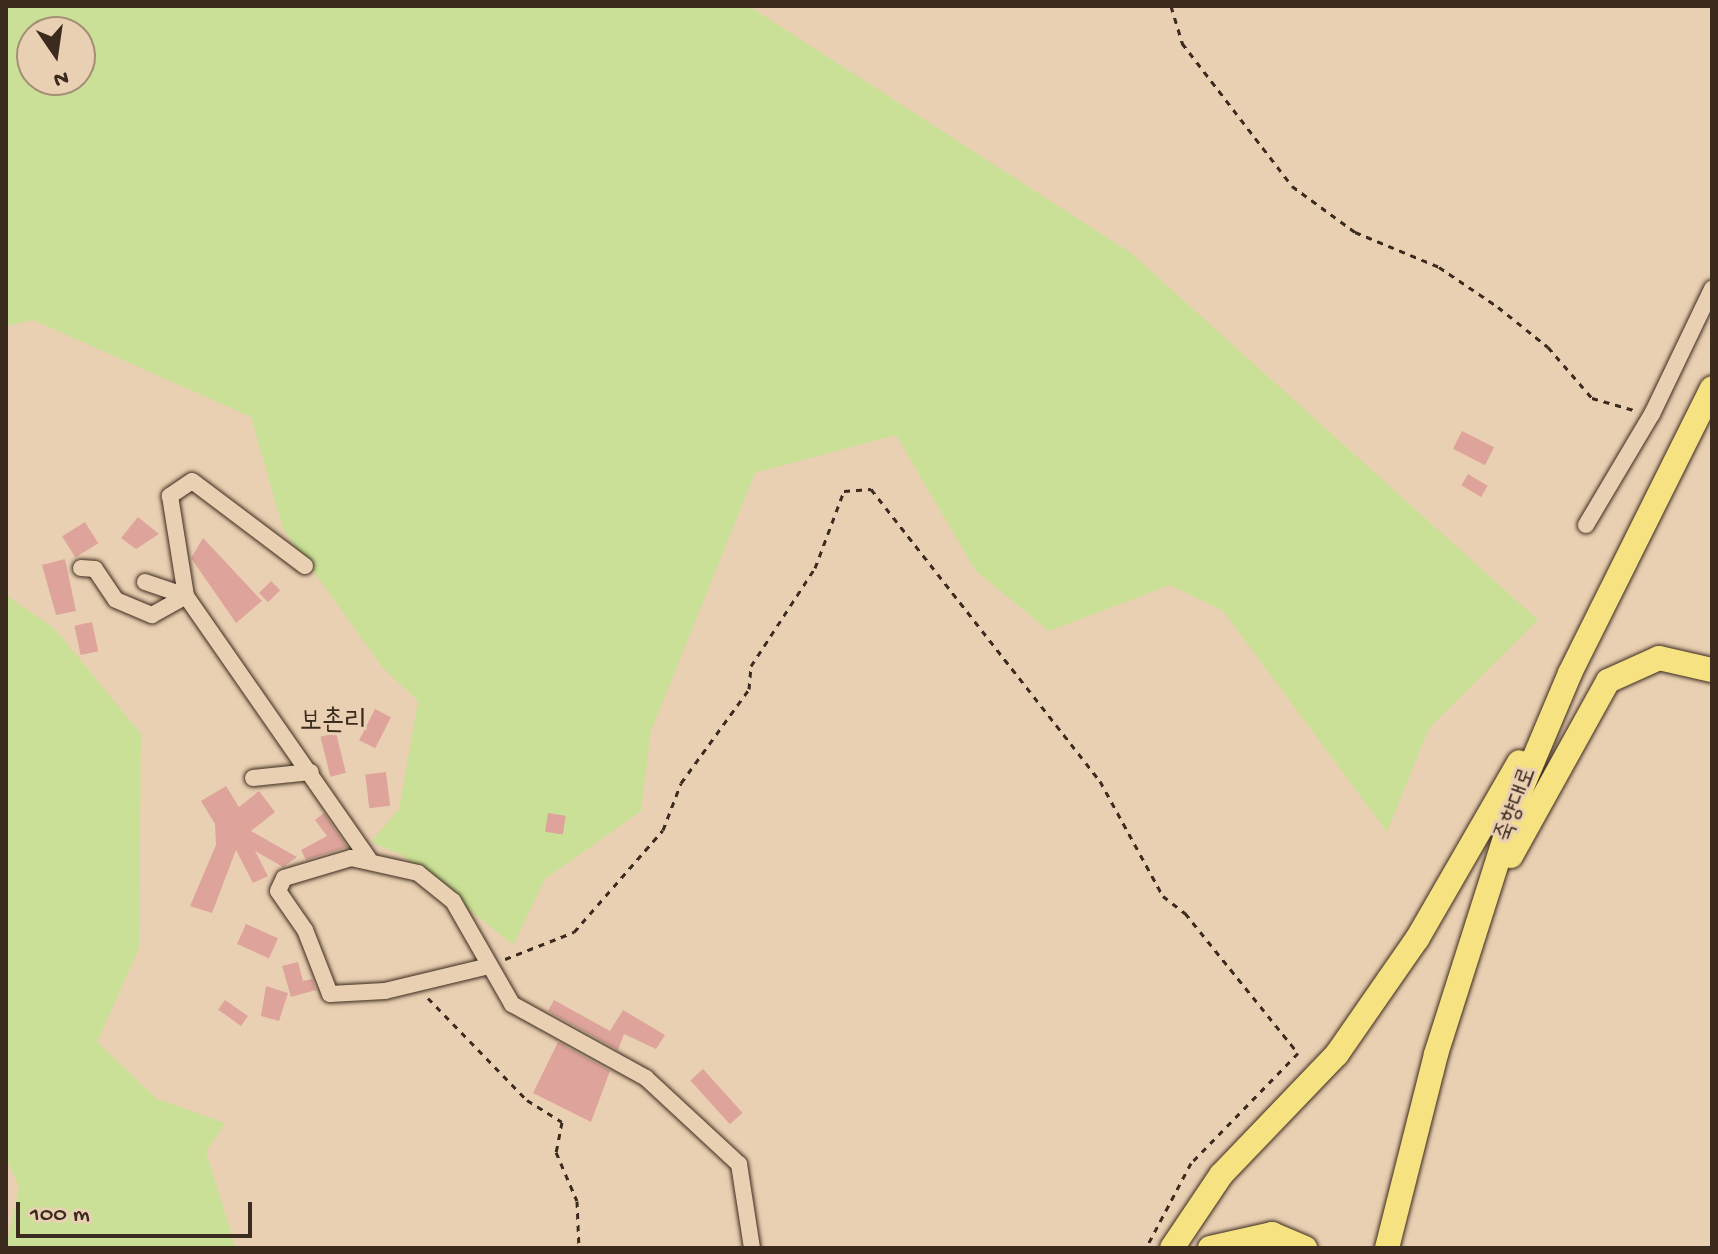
<!DOCTYPE html>
<meta charset="utf-8">
<style>
body{margin:0}
#map{position:relative;width:1718px;height:1254px;overflow:hidden;background:#ead0b2;font-family:"Gochi Hand","Poor Story",sans-serif}
div>[style]{position:absolute}
.green>*{inset:0;background:#cae096}
.building>*{inset:0;background:#dea49b;transform-origin:0 0}
.path>*{height:3px;margin-top:-1.5px;transform-origin:0;background:repeating-linear-gradient(90deg,#3b2a1e 0 6px,transparent 0 12px)}
.roads{filter:drop-shadow(0 0 2px #3b2a1e) drop-shadow(0 0 2px #3b2a1e)}
.minor>*{height:16px;margin:-8px;padding:0 8px;transform-origin:8px;border-radius:8px;background:#ead0b2}
.primary>*{height:24px;margin:-12px;padding:0 12px;transform-origin:12px;border-radius:12px;background:#f6e281}
span{translate:-50% -50%;white-space:nowrap;text-align:center;line-height:1.15;-webkit-text-stroke:6px #ead0b2;paint-order:stroke}
.street-label{font-size:24px;color:#3b2a1e}
.quarter-label{font-size:28px;color:#3b2a1e}
.frame{position:absolute;inset:0;border:8px solid #3b2a1e;pointer-events:none}
.north{position:absolute;left:16px;top:16px;width:80px;height:80px;box-sizing:border-box;background:#ead0b2;border:2px solid #a48e77;border-radius:50%;rotate:167deg;font-size:22px;font-weight:700;line-height:32px;text-align:center;color:#3b2a1e}
.north::after{content:'';display:block;margin:auto;width:28px;height:36px;background:#3b2a1e;clip-path:polygon(50% 0,100% 100%,50% 72%,0 100%)}
.scale{position:absolute;left:16px;top:1202px;width:236px;height:36px;box-sizing:border-box;border:4px solid #3b2a1e;border-top:0;padding-left:10px;font-size:24px;line-height:28px;white-space:nowrap;color:#3b2a1e;-webkit-text-stroke:6px #ead0b2;paint-order:stroke}
</style>
<div id="map">
<div class="green">
<i style="clip-path:polygon(evenodd,6px 6px,749px 6px,1131px 253px,1538px 620px,1429px 728px,1387px 832px,1223px 611px,1170px 585px,1049px 631px,975px 570px,896px 435px,755px 473px,651px 731px,641px 811px,545px 879px,513px 945px,402px 855px,371px 842px,399px 809px,418px 701px,383px 668px,283px 529px,251px 417px,33px 320px,6px 326px,6px 6px,32px 32px,80px 32px,80px 80px,32px 80px,32px 32px)"></i>
<i style="clip-path:polygon(6px 595px,55px 629px,141px 734px,139px 948px,97px 1042px,157px 1099px,225px 1123px,206px 1152px,236px 1248px,6px 1248px,19px 1187px,6px 1158px)"></i>
</div>
<div class="building">
<i style="left:1462px;top:431px;width:36px;height:20px;rotate:27deg"></i>
<i style="left:1468px;top:474px;width:23px;height:13px;rotate:31deg"></i>
<i style="clip-path:polygon(138px 517px,159px 534px,136px 549px,121px 538px)"></i>
<i style="left:85px;top:522px;width:25px;height:27px;rotate:58deg"></i>
<i style="clip-path:polygon(203px 538px,262px 601px,236px 623px,191px 558px)"></i>
<i style="clip-path:polygon(65px 559px,76px 611px,56px 615px,42px 565px)"></i>
<i style="left:271px;top:581px;width:13px;height:17px;rotate:45deg"></i>
<i style="left:92px;top:622px;width:30px;height:18px;rotate:78deg"></i>
<i style="left:375px;top:709px;width:18px;height:35px;rotate:27deg"></i>
<i style="left:336px;top:733px;width:41px;height:16px;rotate:76deg"></i>
<i style="left:386px;top:772px;width:34px;height:21px;rotate:83deg"></i>
<i style="clip-path:polygon(226px 786px,239px 807px,259px 791px,275px 812px,251px 831px,297px 857px,283px 867px,255px 851px,268px 876px,253px 883px,236px 850px,212px 913px,190px 906px,216px 845px,215px 824px,201px 801px)"></i>
<i style="clip-path:polygon(324px 813px,347px 847px,306px 860px,301px 850px,327px 836px,315px 820px)"></i>
<i style="left:548px;top:813px;width:18px;height:19px;rotate:9deg"></i>
<i style="left:246px;top:924px;width:35px;height:22px;rotate:24deg"></i>
<i style="clip-path:polygon(298px 962px,303px 981px,312px 979px,316px 990px,291px 997px,282px 966px)"></i>
<i style="clip-path:polygon(266px 986px,288px 993px,279px 1021px,261px 1016px)"></i>
<i style="left:225px;top:1000px;width:28px;height:12px;rotate:35deg"></i>
<i style="clip-path:polygon(554px 1000px,610px 1031px,623px 1010px,665px 1035px,656px 1049px,624px 1034px,618px 1050px,548px 1011px)"></i>
<i style="clip-path:polygon(558px 1042px,610px 1071px,591px 1122px,533px 1093px)"></i>
<i style="left:703px;top:1069px;width:59px;height:17px;rotate:48deg"></i>
</div>
<div class="path">
<i style="left:1171px;top:6px;width:39px;rotate:73deg"></i>
<i style="left:1182px;top:43px;width:180px;rotate:52.4deg"></i>
<i style="left:1292px;top:186px;width:78px;rotate:36.1deg"></i>
<i style="left:1355px;top:232px;width:91px;rotate:22.6deg"></i>
<i style="left:1439px;top:267px;width:71px;rotate:34.1deg"></i>
<i style="left:1498px;top:307px;width:64px;rotate:38.7deg"></i>
<i style="left:1548px;top:347px;width:67px;rotate:49.2deg"></i>
<i style="left:1592px;top:398px;width:47px;rotate:16.1deg"></i>
<i style="left:505px;top:959px;width:74px;rotate:-21.4deg"></i>
<i style="left:574px;top:932px;width:135px;rotate:-48.9deg"></i>
<i style="left:663px;top:830px;width:50px;rotate:-69deg"></i>
<i style="left:681px;top:783px;width:116px;rotate:-54.1deg"></i>
<i style="left:749px;top:689px;width:23px;rotate:-85deg"></i>
<i style="left:751px;top:666px;width:117px;rotate:-56.9deg"></i>
<i style="left:815px;top:568px;width:82px;rotate:-69.4deg"></i>
<i style="left:844px;top:491px;width:27px;rotate:-4deg"></i>
<i style="left:871px;top:489px;width:371px;rotate:51.9deg"></i>
<i style="left:1100px;top:781px;width:131px;rotate:61.3deg"></i>
<i style="left:1163px;top:896px;width:28px;rotate:38deg"></i>
<i style="left:1185px;top:913px;width:180px;rotate:51.1deg"></i>
<i style="left:1298px;top:1053px;width:153px;rotate:134.2deg"></i>
<i style="left:1191px;top:1163px;width:96px;rotate:117.9deg"></i>
<i style="left:428px;top:998px;width:142px;rotate:45.9deg"></i>
<i style="left:527px;top:1100px;width:41px;rotate:32.2deg"></i>
<i style="left:562px;top:1122px;width:31px;rotate:101deg"></i>
<i style="left:556px;top:1152px;width:53px;rotate:66.8deg"></i>
<i style="left:577px;top:1201px;width:47px;rotate:87.6deg"></i>
</div>
<div class="roads">
<div class="minor">
<i style="left:1586px;top:525px;width:129px;rotate:-59.3deg"></i>
<i style="left:1652px;top:414px;width:139px;rotate:-64.4deg"></i>
<i style="left:305px;top:566px;width:141px;rotate:-143deg"></i>
<i style="left:192px;top:481px;width:27px;rotate:146deg"></i>
<i style="left:170px;top:496px;width:101px;rotate:80.9deg"></i>
<i style="left:186px;top:596px;width:320px;rotate:55.2deg"></i>
<i style="left:81px;top:568px;width:14px;rotate:4deg"></i>
<i style="left:95px;top:569px;width:37px;rotate:56deg"></i>
<i style="left:116px;top:600px;width:39px;rotate:23deg"></i>
<i style="left:152px;top:615px;width:39px;rotate:-29deg"></i>
<i style="left:145px;top:582px;width:43px;rotate:18.9deg"></i>
<i style="left:253px;top:778px;width:58px;rotate:-5.9deg"></i>
<i style="left:485px;top:967px;width:103px;rotate:166.5deg"></i>
<i style="left:385px;top:991px;width:55px;rotate:176.9deg"></i>
<i style="left:330px;top:994px;width:69px;rotate:-111.3deg"></i>
<i style="left:305px;top:930px;width:47px;rotate:-124.7deg"></i>
<i style="left:278px;top:891px;width:14px;rotate:-65deg"></i>
<i style="left:284px;top:878px;width:70px;rotate:-16.6deg"></i>
<i style="left:351px;top:858px;width:69px;rotate:12.6deg"></i>
<i style="left:418px;top:873px;width:45px;rotate:38.7deg"></i>
<i style="left:453px;top:901px;width:119px;rotate:60.2deg"></i>
<i style="left:512px;top:1004px;width:153px;rotate:28.9deg"></i>
<i style="left:646px;top:1078px;width:127px;rotate:42.8deg"></i>
<i style="left:739px;top:1164px;width:85px;rotate:81.2deg"></i>
</div>
<div class="primary">
<i style="left:1511px;top:856px;width:200px;rotate:-61deg"></i>
<i style="left:1608px;top:681px;width:56px;rotate:-24.3deg"></i>
<i style="left:1659px;top:658px;width:54px;rotate:12.8deg"></i>
<i style="left:1172px;top:1248px;width:88px;rotate:-56.1deg"></i>
<i style="left:1221px;top:1175px;width:168px;rotate:-46.2deg"></i>
<i style="left:1337px;top:1054px;width:140px;rotate:-55.2deg"></i>
<i style="left:1417px;top:939px;width:204px;rotate:-60deg"></i>
<i style="left:1210px;top:1248px;width:64px;rotate:-12.7deg"></i>
<i style="left:1272px;top:1234px;width:36px;rotate:23deg"></i>
<i style="left:1387px;top:1248px;width:200px;rotate:-75.8deg"></i>
<i style="left:1436px;top:1054px;width:273px;rotate:-72.3deg"></i>
<i style="left:1519px;top:794px;width:131px;rotate:-67.1deg"></i>
<i style="left:1570px;top:673px;width:318px;rotate:-63.5deg"></i>
</div>
</div>
<div class="street-label">
<span style="left:1517px;top:805px;rotate:-70deg">죽향대로</span>
</div>
<div class="quarter-label">
<span style="left:333px;top:723px">보촌리</span>
</div>
<div class="frame"></div>
<div class="north">N</div>
<div class="scale">100 m</div>
</div>
